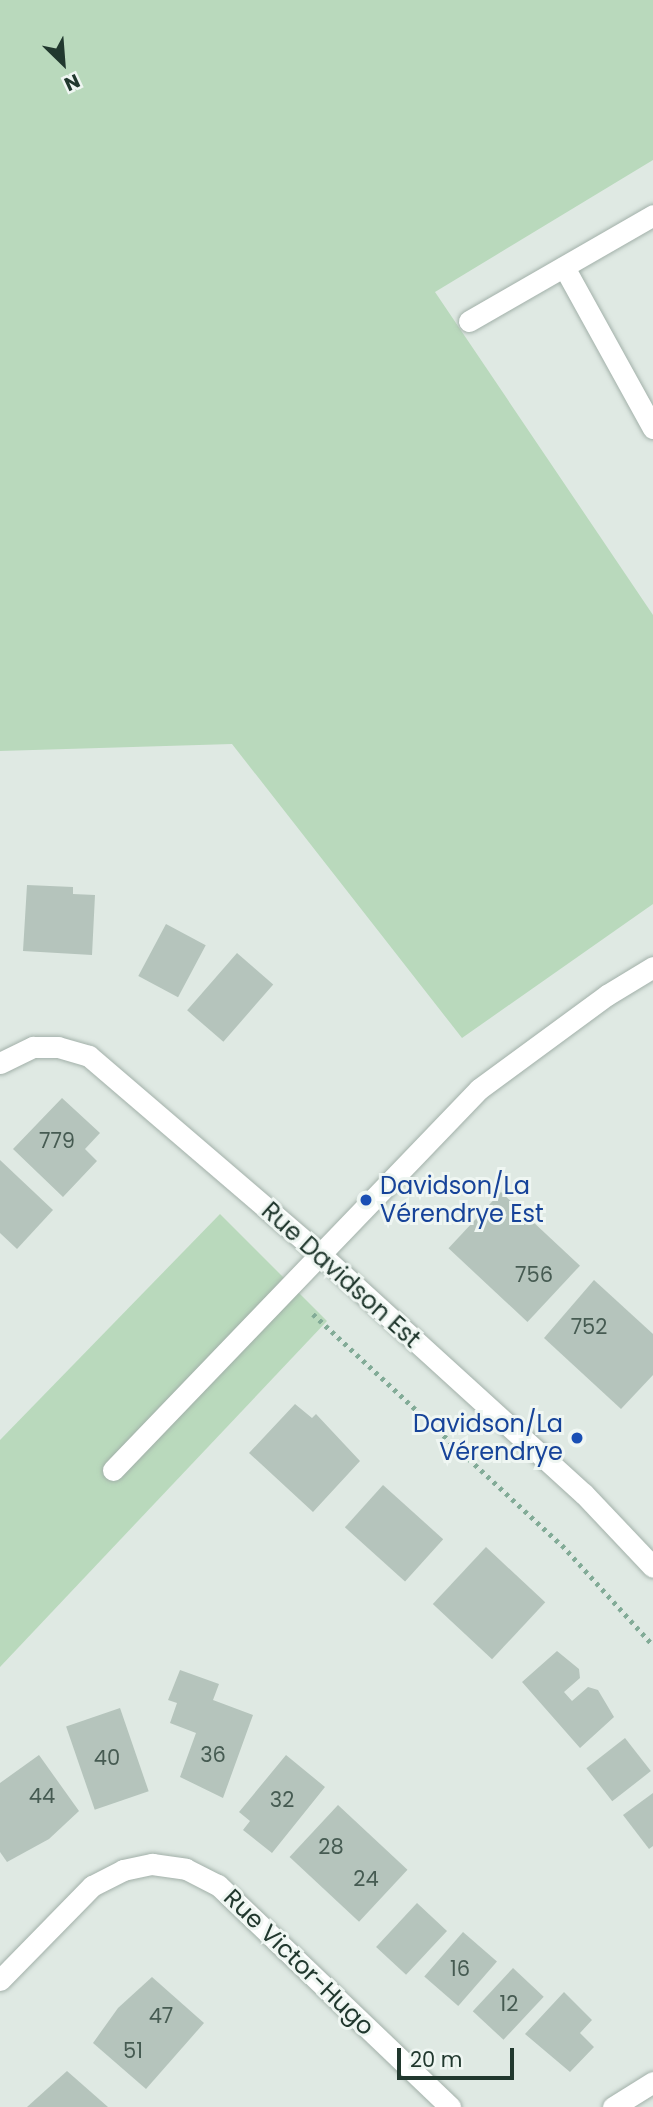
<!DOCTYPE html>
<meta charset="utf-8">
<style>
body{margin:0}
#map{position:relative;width:653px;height:2107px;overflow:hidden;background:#dfe9e3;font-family:Poppins,sans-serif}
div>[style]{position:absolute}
.green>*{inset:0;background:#b9d9bc}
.building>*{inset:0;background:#b5c4bc;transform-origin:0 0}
.path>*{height:4.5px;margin-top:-2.25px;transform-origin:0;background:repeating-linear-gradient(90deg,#82ab97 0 3.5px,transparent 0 8.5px)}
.roads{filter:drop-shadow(0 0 2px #a2b0a9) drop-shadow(0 0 2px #a2b0a9)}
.lane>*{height:21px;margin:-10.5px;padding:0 10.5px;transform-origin:10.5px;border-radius:10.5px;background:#fff}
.street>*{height:21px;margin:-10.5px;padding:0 10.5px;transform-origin:10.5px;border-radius:10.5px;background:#fff}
.secondary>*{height:21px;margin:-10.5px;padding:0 10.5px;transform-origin:10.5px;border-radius:10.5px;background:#fff}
.dots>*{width:19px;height:19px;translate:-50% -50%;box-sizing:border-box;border:4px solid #eff6f2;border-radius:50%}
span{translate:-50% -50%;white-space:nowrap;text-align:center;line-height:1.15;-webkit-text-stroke:6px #eff6f2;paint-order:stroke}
.number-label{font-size:21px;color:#465b52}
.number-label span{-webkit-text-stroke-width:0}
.transit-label{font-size:24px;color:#164399}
.left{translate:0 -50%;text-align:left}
.right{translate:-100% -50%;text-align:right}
.street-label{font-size:24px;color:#21382e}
.north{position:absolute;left:28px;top:28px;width:70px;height:70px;-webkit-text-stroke:5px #eff6f2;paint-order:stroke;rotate:155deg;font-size:19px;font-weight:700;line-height:28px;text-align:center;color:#21382e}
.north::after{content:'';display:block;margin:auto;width:24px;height:32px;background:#21382e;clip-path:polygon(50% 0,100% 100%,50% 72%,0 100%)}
.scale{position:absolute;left:397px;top:2048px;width:117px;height:32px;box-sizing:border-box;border:4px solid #21382e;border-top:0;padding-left:9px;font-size:21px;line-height:24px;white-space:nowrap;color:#21382e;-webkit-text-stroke:5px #eff6f2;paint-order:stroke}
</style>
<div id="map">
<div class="green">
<i style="clip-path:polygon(0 0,653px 0,653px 160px,435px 292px,653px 615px,653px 904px,462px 1038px,232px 744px,0 751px)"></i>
<i style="clip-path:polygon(220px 1214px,327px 1321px,0 1667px,0 1440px)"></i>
</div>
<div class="building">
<i style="clip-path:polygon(27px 885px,73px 887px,73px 894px,95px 895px,92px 955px,23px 951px)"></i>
<i style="left:166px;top:924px;width:45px;height:59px;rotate:28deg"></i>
<i style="left:237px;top:953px;width:48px;height:76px;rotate:41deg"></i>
<i style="clip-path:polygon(62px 1098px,100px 1133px,85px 1149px,97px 1161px,63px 1197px,13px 1149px)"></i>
<i style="clip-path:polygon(0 1160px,53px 1210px,17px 1249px,0 1233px)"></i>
<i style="left:501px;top:1192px;width:108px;height:77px;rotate:43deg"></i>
<i style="clip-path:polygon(594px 1280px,653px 1334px,653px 1375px,621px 1409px,544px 1338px)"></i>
<i style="clip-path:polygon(295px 1404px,312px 1418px,316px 1414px,360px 1461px,313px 1512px,249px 1453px)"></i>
<i style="left:383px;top:1485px;width:81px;height:57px;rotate:42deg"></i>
<i style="left:486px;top:1547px;width:81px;height:78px;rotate:43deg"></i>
<i style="clip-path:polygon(557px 1651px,579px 1669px,580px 1678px,564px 1692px,572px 1701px,588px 1687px,598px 1690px,614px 1717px,580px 1748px,522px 1682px)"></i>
<i style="clip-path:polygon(180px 1670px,219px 1684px,213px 1700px,253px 1715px,223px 1798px,180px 1777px,196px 1733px,170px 1723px,177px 1703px,168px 1700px)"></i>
<i style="left:120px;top:1708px;width:88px;height:57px;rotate:71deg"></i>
<i style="left:625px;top:1738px;width:42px;height:49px;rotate:52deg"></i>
<i style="clip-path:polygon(39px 1755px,79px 1811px,49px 1839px,7px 1862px,0 1852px,0 1783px)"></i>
<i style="clip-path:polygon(286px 1755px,325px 1787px,272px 1853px,243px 1830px,250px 1821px,239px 1812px)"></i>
<i style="clip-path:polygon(653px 1793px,653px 1846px,649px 1849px,623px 1815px)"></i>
<i style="left:338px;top:1805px;width:95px;height:71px;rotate:43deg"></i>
<i style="left:417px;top:1903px;width:41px;height:60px;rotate:43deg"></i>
<i style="left:463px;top:1932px;width:45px;height:59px;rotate:41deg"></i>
<i style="left:513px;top:1968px;width:42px;height:59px;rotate:43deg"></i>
<i style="clip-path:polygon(152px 1977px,204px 2023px,146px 2089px,93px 2043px,118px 2008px)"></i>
<i style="clip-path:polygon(564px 1992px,592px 2020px,580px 2033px,594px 2047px,570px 2072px,525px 2034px)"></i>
<i style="clip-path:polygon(67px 2071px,108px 2107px,27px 2107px)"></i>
</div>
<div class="path">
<i style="left:313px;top:1314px;width:340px;rotate:42.9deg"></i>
<i style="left:562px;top:1545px;width:135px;rotate:47.7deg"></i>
</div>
<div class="roads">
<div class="lane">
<i style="left:564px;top:267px;width:184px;rotate:61.1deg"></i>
<i style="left:469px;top:321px;width:212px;rotate:-29.9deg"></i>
</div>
<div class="street">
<i style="left:0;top:1063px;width:37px;rotate:-26deg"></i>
<i style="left:33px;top:1047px;width:25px"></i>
<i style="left:58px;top:1047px;width:32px;rotate:16deg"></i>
<i style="left:89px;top:1056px;width:304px;rotate:40.6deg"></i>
<i style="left:0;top:1980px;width:132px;rotate:-45.6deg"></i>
<i style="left:92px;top:1886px;width:35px;rotate:-27deg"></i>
<i style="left:123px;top:1870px;width:30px;rotate:-12deg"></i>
<i style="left:152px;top:1864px;width:34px;rotate:8deg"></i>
<i style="left:186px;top:1869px;width:36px;rotate:27deg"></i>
<i style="left:218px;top:1885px;width:321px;rotate:43.7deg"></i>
<i style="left:613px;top:2107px;width:47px;rotate:-32deg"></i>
</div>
<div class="secondary">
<i style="left:320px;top:1254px;width:357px;rotate:42.3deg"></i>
<i style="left:584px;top:1494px;width:100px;rotate:46.6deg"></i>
<i style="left:113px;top:1470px;width:528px;rotate:-46.15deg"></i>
<i style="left:479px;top:1089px;width:159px;rotate:-36.3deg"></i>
<i style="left:607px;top:995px;width:54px;rotate:-31.3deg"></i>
</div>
</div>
<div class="dots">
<i style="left:366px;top:1200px;background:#1a4fb4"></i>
<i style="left:577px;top:1438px;background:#1a4fb4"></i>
</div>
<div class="number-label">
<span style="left:57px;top:1141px">779</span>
<span style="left:534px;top:1275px">756</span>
<span style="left:589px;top:1327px">752</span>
<span style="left:213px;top:1755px">36</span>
<span style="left:107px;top:1758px">40</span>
<span style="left:42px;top:1796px">44</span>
<span style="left:282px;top:1800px">32</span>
<span style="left:331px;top:1847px">28</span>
<span style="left:366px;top:1879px">24</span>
<span style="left:460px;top:1969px">16</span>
<span style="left:509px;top:2004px">12</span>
<span style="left:161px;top:2016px">47</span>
<span style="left:133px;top:2051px">51</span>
</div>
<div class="transit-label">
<span class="left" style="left:380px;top:1200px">Davidson/La<br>Vérendrye Est</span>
<span class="right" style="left:563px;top:1438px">Davidson/La<br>Vérendrye</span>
</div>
<div class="street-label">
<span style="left:341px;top:1275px;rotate:42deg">Rue Davidson Est</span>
<span style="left:299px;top:1962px;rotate:44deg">Rue Victor-Hugo</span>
</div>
<div class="north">N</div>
<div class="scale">20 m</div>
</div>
